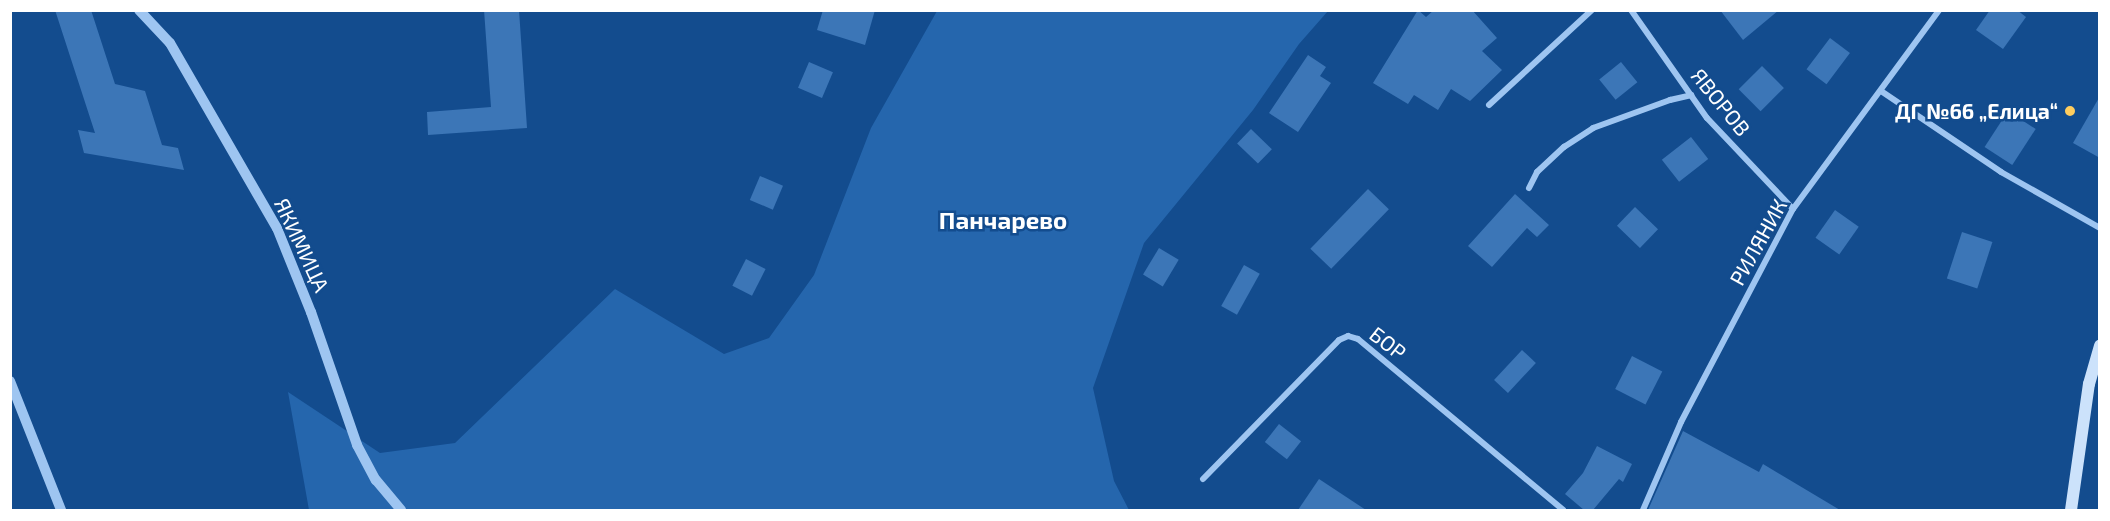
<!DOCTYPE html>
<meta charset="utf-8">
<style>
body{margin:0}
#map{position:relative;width:2110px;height:521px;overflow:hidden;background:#134c8e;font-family:"Exo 2",sans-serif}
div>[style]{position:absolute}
.green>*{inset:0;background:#2566ad}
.building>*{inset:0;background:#3c76b7;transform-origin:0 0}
.minor>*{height:6px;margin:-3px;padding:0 3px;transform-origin:3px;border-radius:3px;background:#9ec5f1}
.tertiary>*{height:10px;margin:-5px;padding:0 5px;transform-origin:5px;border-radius:5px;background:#9ec5f1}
.secondary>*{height:12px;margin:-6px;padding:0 6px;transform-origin:6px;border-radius:6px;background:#cce2fb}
.dots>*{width:16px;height:16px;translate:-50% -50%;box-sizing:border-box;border:3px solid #134c8e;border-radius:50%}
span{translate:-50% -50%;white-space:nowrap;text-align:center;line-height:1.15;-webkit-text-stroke:5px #134c8e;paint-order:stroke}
.street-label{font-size:21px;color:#fff}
.poi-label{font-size:21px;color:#fff;font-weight:700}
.right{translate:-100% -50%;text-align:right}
.quarter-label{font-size:24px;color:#fff;font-weight:700}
.frame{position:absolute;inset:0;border:12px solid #fff;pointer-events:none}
</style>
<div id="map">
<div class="green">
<i style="clip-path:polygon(937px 11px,1328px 11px,1299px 44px,1253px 110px,1144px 243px,1093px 388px,1114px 481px,1129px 510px,309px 510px,288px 392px,380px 453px,455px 443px,615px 289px,724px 354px,769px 338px,814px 275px,871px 128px)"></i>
</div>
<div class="building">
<i style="clip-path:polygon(55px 10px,91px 10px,115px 84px,145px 91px,162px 145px,178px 148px,184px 170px,84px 153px,78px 130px,95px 133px)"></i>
<i style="clip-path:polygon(484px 10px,519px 10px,527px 128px,428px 135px,427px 112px,491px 107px)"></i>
<i style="clip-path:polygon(823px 10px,875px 10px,865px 45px,817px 30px)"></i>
<i style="clip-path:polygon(1418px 10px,1426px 17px,1434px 10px,1472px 10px,1497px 38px,1482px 51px,1502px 70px,1470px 101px,1451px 89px,1438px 110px,1414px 95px,1408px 104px,1373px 83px)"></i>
<i style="clip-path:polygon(1720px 10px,1779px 10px,1743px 40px)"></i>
<i style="clip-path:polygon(1990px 10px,2017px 10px,2026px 17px,2003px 49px,1976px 30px)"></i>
<i style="left:1830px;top:38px;width:25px;height:39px;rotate:37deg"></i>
<i style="clip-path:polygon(1308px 55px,1326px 67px,1320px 76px,1331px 83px,1298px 132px,1269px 113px)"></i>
<i style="left:809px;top:62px;width:26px;height:28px;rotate:23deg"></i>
<i style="left:1621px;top:62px;width:26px;height:28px;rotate:51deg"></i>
<i style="left:1762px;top:66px;width:31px;height:33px;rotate:45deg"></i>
<i style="clip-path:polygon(2100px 96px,2100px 158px,2073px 143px)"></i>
<i style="left:2008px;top:111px;width:33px;height:43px;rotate:33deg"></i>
<i style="left:1251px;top:129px;width:29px;height:20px;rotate:44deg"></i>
<i style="left:1691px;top:137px;width:28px;height:37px;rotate:52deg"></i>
<i style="left:760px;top:176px;width:25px;height:26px;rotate:23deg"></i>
<i style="left:1368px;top:189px;width:29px;height:83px;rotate:44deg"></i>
<i style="clip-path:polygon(1515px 194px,1549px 225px,1537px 237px,1527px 228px,1492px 267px,1468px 246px)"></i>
<i style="left:1635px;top:207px;width:32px;height:26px;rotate:44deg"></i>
<i style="left:1835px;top:210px;width:29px;height:34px;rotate:35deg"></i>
<i style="left:1962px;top:232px;width:32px;height:49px;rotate:18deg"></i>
<i style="left:1159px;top:248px;width:23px;height:31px;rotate:31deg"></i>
<i style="left:746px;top:259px;width:22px;height:30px;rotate:27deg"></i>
<i style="left:1244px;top:265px;width:18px;height:47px;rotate:29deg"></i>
<i style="left:1522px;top:350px;width:19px;height:41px;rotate:43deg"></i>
<i style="left:1632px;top:356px;width:34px;height:37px;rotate:27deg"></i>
<i style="left:1279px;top:424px;width:28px;height:23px;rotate:38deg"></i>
<i style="clip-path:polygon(1683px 431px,1759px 472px,1763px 464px,1840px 510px,1648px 510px)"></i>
<i style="clip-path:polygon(1597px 446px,1632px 464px,1623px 482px,1619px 479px,1593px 510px,1584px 510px,1565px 494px,1583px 473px)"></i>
<i style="clip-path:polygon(1319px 479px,1366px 510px,1298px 510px)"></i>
</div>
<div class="minor">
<i style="left:1631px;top:10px;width:132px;rotate:54.9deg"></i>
<i style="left:1707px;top:118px;width:125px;rotate:46.6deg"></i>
<i style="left:1881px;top:91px;width:145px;rotate:34deg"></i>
<i style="left:2001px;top:172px;width:114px;rotate:29.5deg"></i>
<i style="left:1489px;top:105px;width:140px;rotate:-42.7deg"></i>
<i style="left:1529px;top:188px;width:18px;rotate:-63deg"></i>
<i style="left:1537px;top:172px;width:37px;rotate:-43deg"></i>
<i style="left:1564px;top:147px;width:35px;rotate:-33deg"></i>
<i style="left:1593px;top:128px;width:82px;rotate:-20deg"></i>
<i style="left:1670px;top:100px;width:22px;rotate:-13deg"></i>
<i style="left:1203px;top:479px;width:194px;rotate:-45.6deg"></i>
<i style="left:1339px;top:340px;width:10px;rotate:-24deg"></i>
<i style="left:1348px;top:336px;width:10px;rotate:17deg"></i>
<i style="left:1358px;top:339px;width:267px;rotate:39.8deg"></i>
<i style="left:1643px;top:510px;width:96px;rotate:-66.6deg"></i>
<i style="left:1681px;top:422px;width:241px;rotate:-62.3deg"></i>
<i style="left:1793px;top:209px;width:247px;rotate:-53.7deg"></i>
</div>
<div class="tertiary">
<i style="left:139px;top:10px;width:45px;rotate:46.8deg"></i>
<i style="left:170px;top:43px;width:214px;rotate:60deg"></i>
<i style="left:277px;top:228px;width:91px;rotate:68deg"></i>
<i style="left:311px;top:312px;width:141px;rotate:70.9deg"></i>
<i style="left:357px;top:445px;width:40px;rotate:62deg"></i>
<i style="left:376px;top:480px;width:39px;rotate:50deg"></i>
<i style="left:10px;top:381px;width:139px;rotate:68.4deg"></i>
</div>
<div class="secondary">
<i style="left:2071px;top:510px;width:127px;rotate:-81.9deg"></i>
<i style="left:2089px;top:384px;width:40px;rotate:-74deg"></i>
</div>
<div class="dots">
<i style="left:2070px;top:111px;background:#ffcd5e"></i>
</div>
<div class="street-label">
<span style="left:1721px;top:102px;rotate:51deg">ЯВОРОВ</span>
<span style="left:1758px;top:242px;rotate:-61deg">РИЛЯНИК</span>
<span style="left:302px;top:245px;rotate:65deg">ЯКИМИЦА</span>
<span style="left:1388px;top:343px;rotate:38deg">БОР</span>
</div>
<div class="poi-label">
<span class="right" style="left:2058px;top:111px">ДГ №66 „Елица“</span>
</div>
<div class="quarter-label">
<span style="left:1003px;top:220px">Панчарево</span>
</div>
<div class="frame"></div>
</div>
